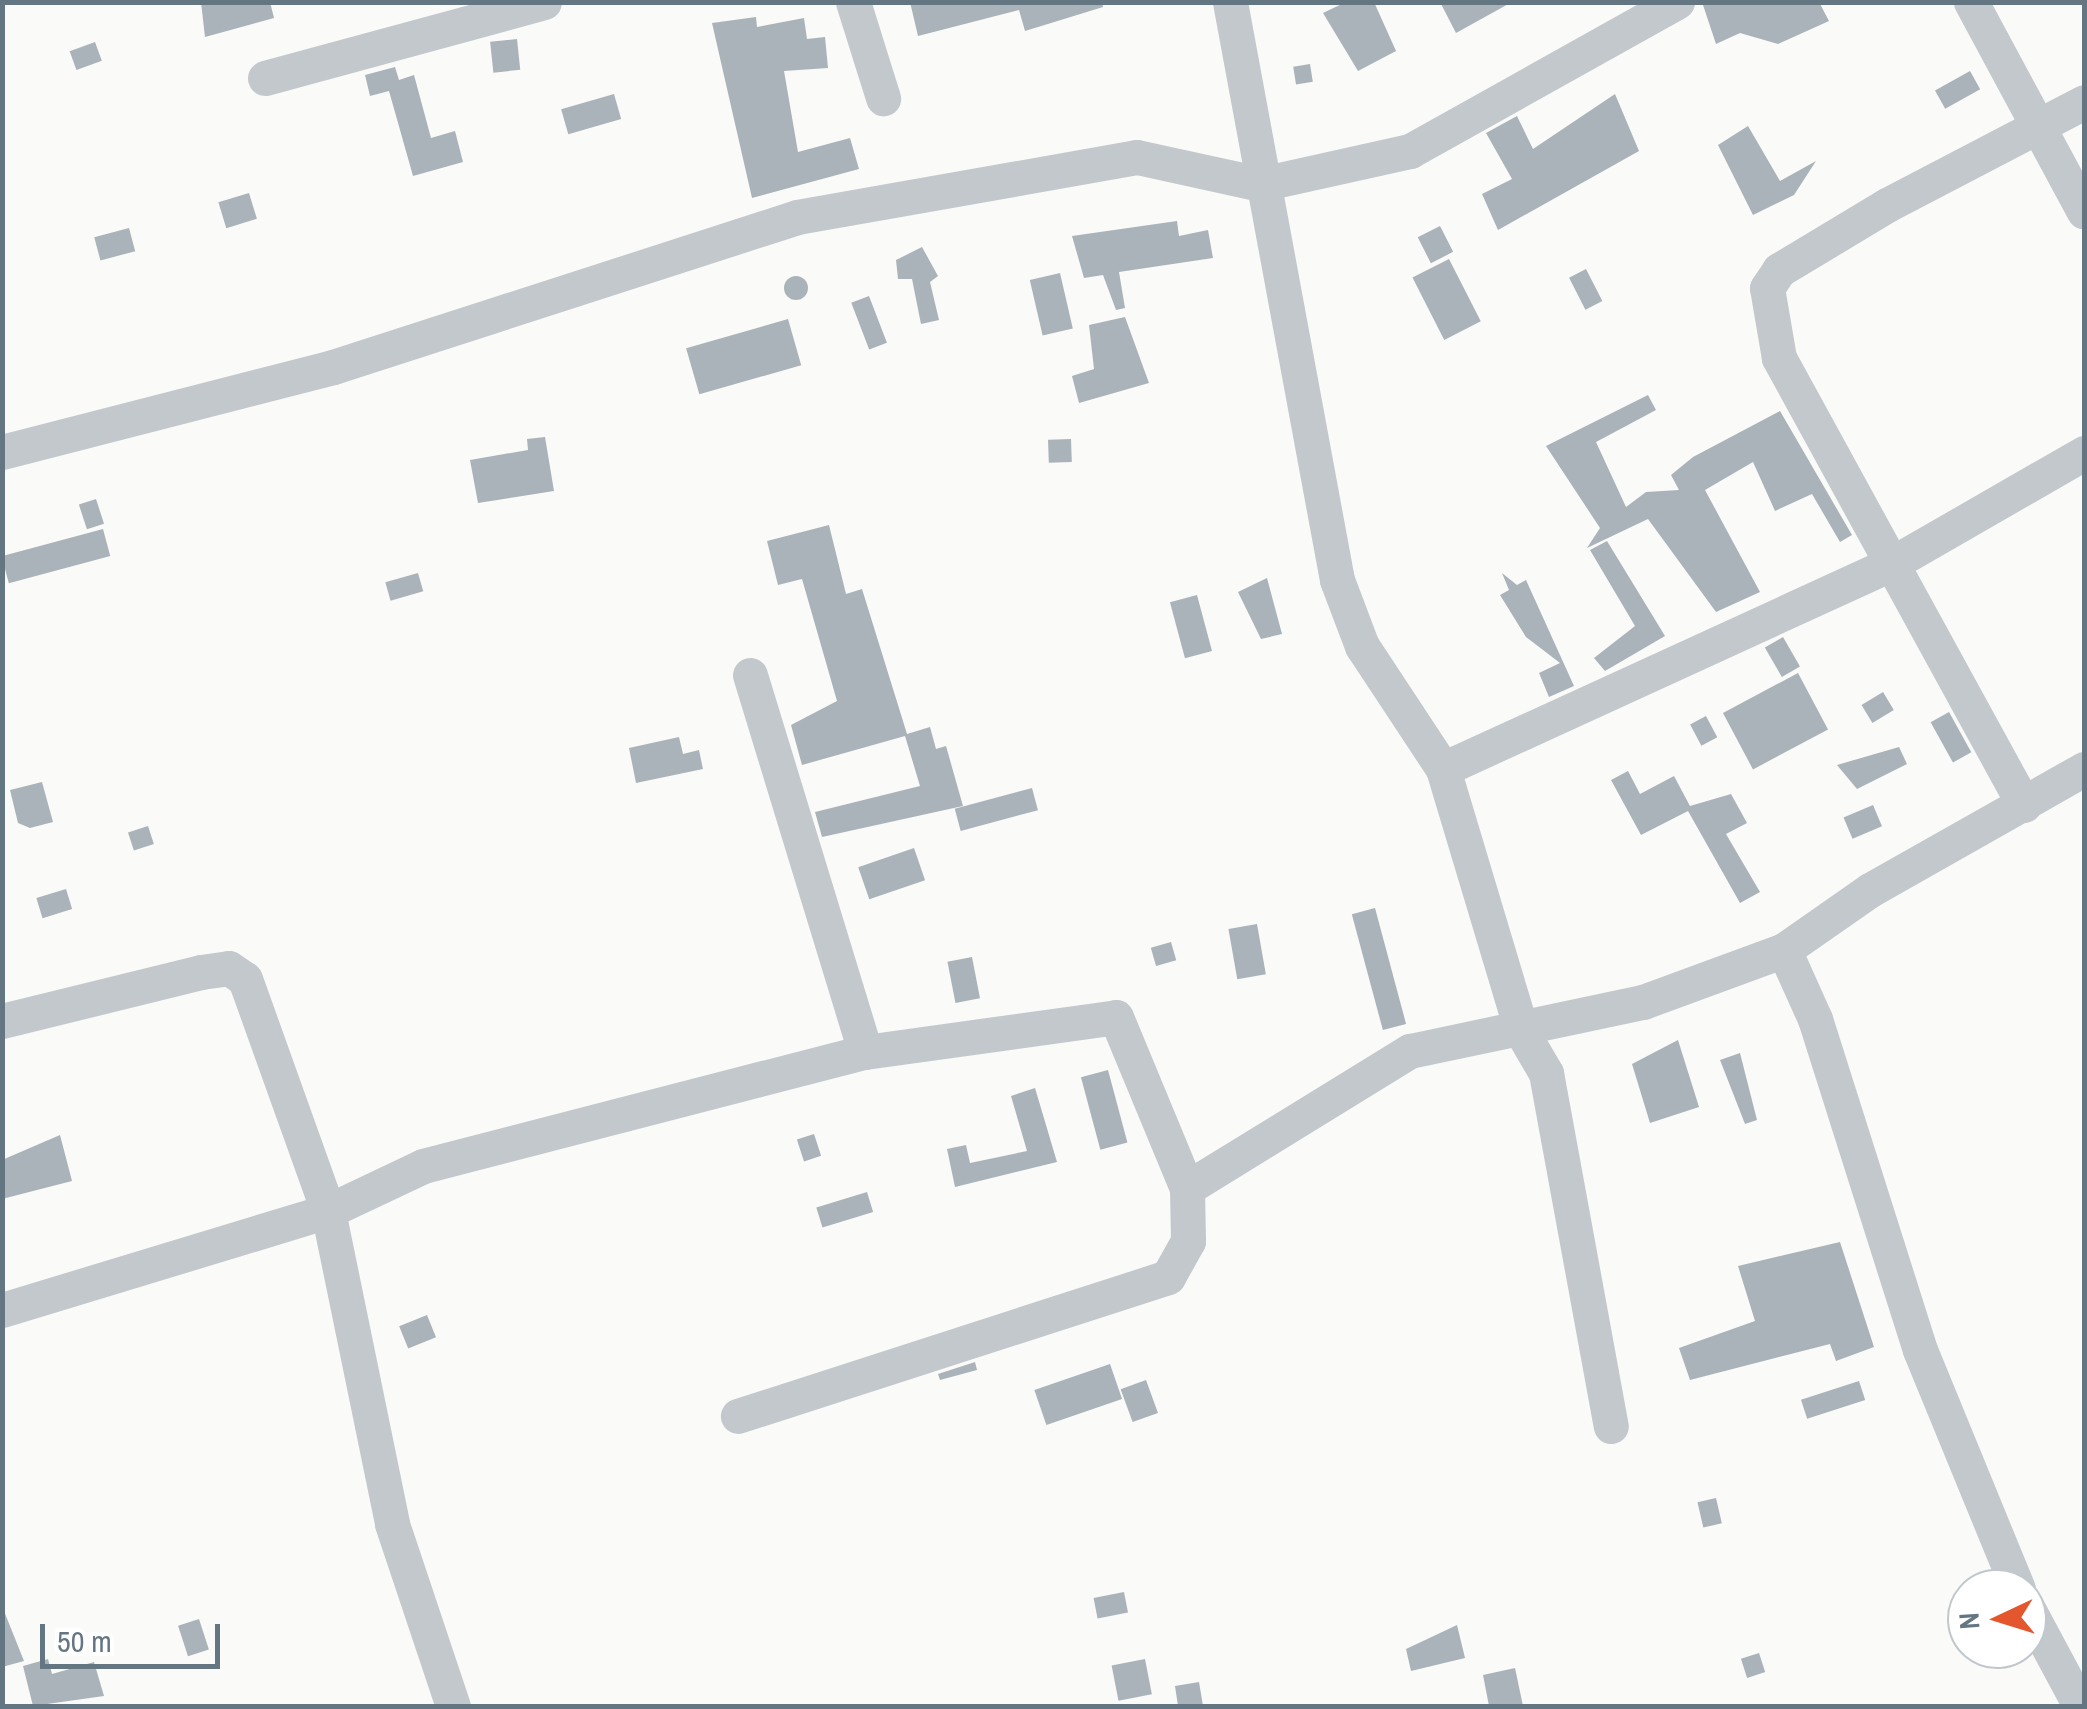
<!DOCTYPE html>
<style>
body{margin:0}
#map{position:relative;width:2087px;height:1709px;overflow:hidden;background:#fafaf8;font-family:"Archivo Narrow",sans-serif}
div>[style]{position:absolute}
.building>*{inset:0;background:#aab3b9;transform-origin:0 0}
.round{border-radius:50%}
.minor>*{height:35px;margin:-17.5px;padding:0 17.5px;transform-origin:17.5px;border-radius:17.5px;background:#c3c8cc}
span{translate:-50% -50%;white-space:nowrap;text-align:center;line-height:1.15;-webkit-text-stroke:10px #fff;paint-order:stroke}
.frame{position:absolute;inset:0;border:5px solid #657683;pointer-events:none}
.north{position:absolute;left:1947px;top:1569px;width:100px;height:100px;box-sizing:border-box;background:#fff;border:2px solid #c1c8cd;border-radius:50%;rotate:266deg;font-size:28px;font-weight:700;line-height:40px;text-align:center;color:#657683}
.north::after{content:'';display:block;margin:auto;width:35px;height:45px;background:#e4572e;clip-path:polygon(50% 0,100% 100%,50% 72%,0 100%)}
.scale{position:absolute;left:40px;top:1624px;width:180px;height:45px;box-sizing:border-box;border:5px solid #657683;border-top:0;padding-left:12px;font-size:30px;line-height:35px;white-space:nowrap;color:#657683;-webkit-text-stroke:8px #fff;paint-order:stroke}
</style>
<div id="map">
<div class="building">
<i style="clip-path:polygon(201px 2px,270px 2px,274px 18px,205px 37px)"></i>
<i style="clip-path:polygon(910px 2px,1102px 2px,1103px 7px,1025px 31px,1019px 10px,918px 36px)"></i>
<i style="clip-path:polygon(1346px 2px,1374px 2px,1396px 51px,1358px 71px,1323px 13px)"></i>
<i style="clip-path:polygon(1440px 2px,1512px 2px,1456px 33px)"></i>
<i style="clip-path:polygon(1702px 2px,1819px 2px,1829px 21px,1778px 44px,1740px 33px,1716px 44px)"></i>
<i style="clip-path:polygon(756px 17px,757px 27px,804px 18px,807px 39px,825px 37px,828px 68px,784px 71px,798px 152px,850px 138px,859px 169px,752px 198px,712px 23px)"></i>
<i style="left:517px;top:39px;width:31px;height:27px;rotate:84deg"></i>
<i style="left:95px;top:42px;width:20px;height:27px;rotate:70deg"></i>
<i style="left:1310px;top:64px;width:18px;height:17px;rotate:81deg"></i>
<i style="clip-path:polygon(395px 67px,399px 80px,414px 75px,431px 138px,455px 131px,463px 162px,413px 176px,389px 91px,370px 96px,365px 75px)"></i>
<i style="left:1970px;top:71px;width:21px;height:40px;rotate:61deg"></i>
<i style="left:614px;top:94px;width:26px;height:55px;rotate:74deg"></i>
<i style="clip-path:polygon(1615px 94px,1639px 151px,1498px 230px,1482px 194px,1512px 179px,1486px 133px,1517px 116px,1533px 149px)"></i>
<i style="clip-path:polygon(1748px 126px,1780px 181px,1816px 161px,1794px 195px,1753px 215px,1718px 145px)"></i>
<i style="left:249px;top:193px;width:27px;height:32px;rotate:73deg"></i>
<i style="clip-path:polygon(1177px 221px,1179px 236px,1208px 230px,1213px 258px,1119px 272px,1125px 308px,1116px 310px,1103px 275px,1084px 278px,1072px 236px)"></i>
<i style="left:1440px;top:226px;width:29px;height:25px;rotate:63deg"></i>
<i style="left:129px;top:228px;width:24px;height:36px;rotate:75deg"></i>
<i style="clip-path:polygon(922px 247px,938px 276px,930px 282px,939px 320px,921px 324px,912px 279px,898px 279px,896px 260px)"></i>
<i style="left:1449px;top:259px;width:70px;height:41px;rotate:63deg"></i>
<i style="left:1586px;top:269px;width:36px;height:19px;rotate:63deg"></i>
<i style="left:1060px;top:273px;width:57px;height:31px;rotate:77deg"></i>
<i class="round" style="left:784px;top:276px;width:24px;height:24px"></i>
<i style="left:869px;top:296px;width:50px;height:19px;rotate:69deg"></i>
<i style="clip-path:polygon(1125px 317px,1149px 383px,1079px 403px,1072px 376px,1094px 369px,1089px 325px)"></i>
<i style="left:788px;top:319px;width:48px;height:106px;rotate:74deg"></i>
<i style="clip-path:polygon(1648px 395px,1656px 410px,1596px 442px,1626px 507px,1646px 492px,1679px 490px,1671px 475px,1693px 457px,1780px 411px,1852px 535px,1840px 542px,1812px 494px,1775px 511px,1753px 462px,1705px 490px,1760px 592px,1716px 612px,1648px 519px,1587px 548px,1600px 528px,1546px 446px)"></i>
<i style="clip-path:polygon(545px 437px,554px 491px,478px 503px,470px 460px,528px 450px,527px 439px)"></i>
<i style="left:1071px;top:439px;width:23px;height:23px;rotate:88deg"></i>
<i style="left:96px;top:499px;width:26px;height:18px;rotate:72deg"></i>
<i style="clip-path:polygon(829px 525px,846px 594px,862px 589px,907px 734px,930px 727px,936px 749px,946px 746px,963px 806px,822px 837px,815px 812px,920px 786px,905px 736px,802px 765px,791px 725px,837px 701px,802px 579px,778px 585px,767px 541px)"></i>
<i style="left:103px;top:529px;width:28px;height:105px;rotate:75deg"></i>
<i style="clip-path:polygon(1607px 541px,1665px 636px,1605px 671px,1594px 658px,1635px 626px,1590px 550px)"></i>
<i style="left:418px;top:573px;width:19px;height:34px;rotate:74deg"></i>
<i style="clip-path:polygon(1502px 573px,1517px 585px,1526px 580px,1574px 686px,1549px 697px,1539px 673px,1560px 663px,1526px 637px,1500px 595px,1509px 590px)"></i>
<i style="clip-path:polygon(1267px 578px,1282px 634px,1261px 639px,1238px 592px)"></i>
<i style="left:1197px;top:595px;width:58px;height:28px;rotate:75deg"></i>
<i style="left:1783px;top:637px;width:34px;height:21px;rotate:60deg"></i>
<i style="left:1798px;top:673px;width:64px;height:85px;rotate:62deg"></i>
<i style="left:1883px;top:692px;width:21px;height:25px;rotate:59deg"></i>
<i style="left:1949px;top:712px;width:46px;height:21px;rotate:61deg"></i>
<i style="left:1706px;top:716px;width:24px;height:18px;rotate:62deg"></i>
<i style="clip-path:polygon(679px 737px,683px 754px,699px 750px,703px 769px,636px 783px,629px 748px)"></i>
<i style="clip-path:polygon(1899px 747px,1907px 764px,1857px 789px,1837px 765px)"></i>
<i style="clip-path:polygon(1628px 771px,1640px 794px,1674px 776px,1690px 806px,1731px 794px,1747px 823px,1726px 834px,1760px 892px,1740px 903px,1688px 811px,1641px 835px,1611px 780px)"></i>
<i style="clip-path:polygon(42px 782px,53px 822px,30px 828px,18px 823px,10px 790px)"></i>
<i style="left:1032px;top:788px;width:23px;height:80px;rotate:75deg"></i>
<i style="left:1873px;top:805px;width:23px;height:32px;rotate:67deg"></i>
<i style="left:148px;top:826px;width:19px;height:21px;rotate:72deg"></i>
<i style="left:914px;top:848px;width:34px;height:59px;rotate:71deg"></i>
<i style="left:66px;top:889px;width:21px;height:31px;rotate:73deg"></i>
<i style="left:1375px;top:908px;width:120px;height:24px;rotate:75deg"></i>
<i style="left:1257px;top:924px;width:51px;height:29px;rotate:80deg"></i>
<i style="left:1171px;top:942px;width:19px;height:21px;rotate:74deg"></i>
<i style="left:972px;top:957px;width:42px;height:25px;rotate:79deg"></i>
<i style="clip-path:polygon(1678px 1040px,1699px 1107px,1650px 1123px,1632px 1064px)"></i>
<i style="clip-path:polygon(1740px 1053px,1757px 1120px,1745px 1124px,1720px 1060px)"></i>
<i style="left:1108px;top:1070px;width:75px;height:28px;rotate:75deg"></i>
<i style="clip-path:polygon(1035px 1088px,1057px 1162px,955px 1187px,947px 1149px,966px 1145px,970px 1163px,1027px 1151px,1011px 1096px)"></i>
<i style="left:814px;top:1134px;width:23px;height:18px;rotate:72deg"></i>
<i style="clip-path:polygon(60px 1135px,72px 1181px,2px 1199px,2px 1160px)"></i>
<i style="left:867px;top:1192px;width:21px;height:53px;rotate:73deg"></i>
<i style="clip-path:polygon(1840px 1242px,1874px 1347px,1836px 1361px,1830px 1344px,1690px 1380px,1679px 1348px,1755px 1321px,1738px 1266px)"></i>
<i style="left:427px;top:1315px;width:24px;height:30px;rotate:68deg"></i>
<i style="clip-path:polygon(975px 1362px,977px 1370px,940px 1380px,938px 1374px)"></i>
<i style="left:1110px;top:1364px;width:37px;height:80px;rotate:71deg"></i>
<i style="left:1146px;top:1380px;width:35px;height:27px;rotate:70deg"></i>
<i style="left:1859px;top:1381px;width:20px;height:61px;rotate:72deg"></i>
<i style="left:1716px;top:1498px;width:26px;height:19px;rotate:77deg"></i>
<i style="left:1124px;top:1592px;width:21px;height:31px;rotate:79deg"></i>
<i style="clip-path:polygon(2px 1606px,24px 1661px,2px 1667px)"></i>
<i style="left:199px;top:1619px;width:32px;height:22px;rotate:72deg"></i>
<i style="clip-path:polygon(1457px 1625px,1465px 1658px,1411px 1671px,1406px 1649px)"></i>
<i style="left:1759px;top:1653px;width:20px;height:19px;rotate:72deg"></i>
<i style="clip-path:polygon(48px 1659px,52px 1674px,94px 1662px,104px 1696px,33px 1706px,23px 1666px)"></i>
<i style="left:1145px;top:1659px;width:36px;height:34px;rotate:79deg"></i>
<i style="clip-path:polygon(1515px 1668px,1523px 1706px,1489px 1706px,1483px 1675px)"></i>
<i style="clip-path:polygon(1199px 1682px,1203px 1706px,1178px 1706px,1175px 1686px)"></i>
</div>
<div class="minor">
<i style="left:853px;top:2px;width:101px;rotate:72.6deg"></i>
<i style="left:1230px;top:2px;width:588px;rotate:79.51deg"></i>
<i style="left:1337px;top:580px;width:71px;rotate:69.3deg"></i>
<i style="left:1362px;top:646px;width:147px;rotate:56.6deg"></i>
<i style="left:1443px;top:769px;width:275px;rotate:73.3deg"></i>
<i style="left:1522px;top:1032px;width:48px;rotate:59.7deg"></i>
<i style="left:1546px;top:1073px;width:359px;rotate:79.6deg"></i>
<i style="left:1971px;top:2px;width:238px;rotate:61.7deg"></i>
<i style="left:265px;top:78px;width:289px;rotate:-15.2deg"></i>
<i style="left:2px;top:452px;width:342px;rotate:-14.4deg"></i>
<i style="left:333px;top:367px;width:488px;rotate:-17.9deg"></i>
<i style="left:797px;top:217px;width:345px;rotate:-10deg"></i>
<i style="left:1137px;top:157px;width:127px;rotate:12.3deg"></i>
<i style="left:1261px;top:184px;width:153px;rotate:-12.5deg"></i>
<i style="left:1410px;top:151px;width:306px;rotate:-29.2deg"></i>
<i style="left:750px;top:675px;width:394px;rotate:73deg"></i>
<i style="left:1443px;top:769px;width:493px;rotate:-24.6deg"></i>
<i style="left:1891px;top:564px;width:223px;rotate:-29.9deg"></i>
<i style="left:2024px;top:805px;width:510px;rotate:-118.73deg"></i>
<i style="left:1779px;top:358px;width:71px;rotate:-99.7deg"></i>
<i style="left:1767px;top:288px;width:22px;rotate:-56deg"></i>
<i style="left:1779px;top:270px;width:126px;rotate:-31deg"></i>
<i style="left:1887px;top:205px;width:222px;rotate:-27.6deg"></i>
<i style="left:1784px;top:950px;width:76px;rotate:65.8deg"></i>
<i style="left:1815px;top:1019px;width:347px;rotate:72.4deg"></i>
<i style="left:1920px;top:1350px;width:258px;rotate:67.7deg"></i>
<i style="left:2px;top:1021px;width:205px;rotate:-13.8deg"></i>
<i style="left:201px;top:972px;width:28px;rotate:-8deg"></i>
<i style="left:229px;top:968px;width:19px;rotate:35deg"></i>
<i style="left:245px;top:979px;width:246px;rotate:70.3deg"></i>
<i style="left:328px;top:1211px;width:319px;rotate:78.4deg"></i>
<i style="left:392px;top:1524px;width:192px;rotate:71.5deg"></i>
<i style="left:1187px;top:1188px;width:262px;rotate:-31.6deg"></i>
<i style="left:1410px;top:1051px;width:238px;rotate:-11.9deg"></i>
<i style="left:1643px;top:1002px;width:150px;rotate:-20.2deg"></i>
<i style="left:1784px;top:950px;width:105px;rotate:-34.9deg"></i>
<i style="left:1870px;top:890px;width:246px;rotate:-29.5deg"></i>
<i style="left:2px;top:1310px;width:341px;rotate:-16.9deg"></i>
<i style="left:328px;top:1211px;width:105px;rotate:-25.3deg"></i>
<i style="left:423px;top:1166px;width:456px;rotate:-14.5deg"></i>
<i style="left:865px;top:1052px;width:253px;rotate:-7.9deg"></i>
<i style="left:1116px;top:1017px;width:185px;rotate:67.5deg"></i>
<i style="left:1187px;top:1188px;width:53px;rotate:88.9deg"></i>
<i style="left:1188px;top:1241px;width:41px;rotate:119.1deg"></i>
<i style="left:1168px;top:1277px;width:452px;rotate:162.1deg"></i>
<i style="left:2027px;top:1607px;width:112px;rotate:61.8deg"></i>
</div>
<div class="frame"></div>
<div class="north">N</div>
<div class="scale">50 m</div>
</div>
